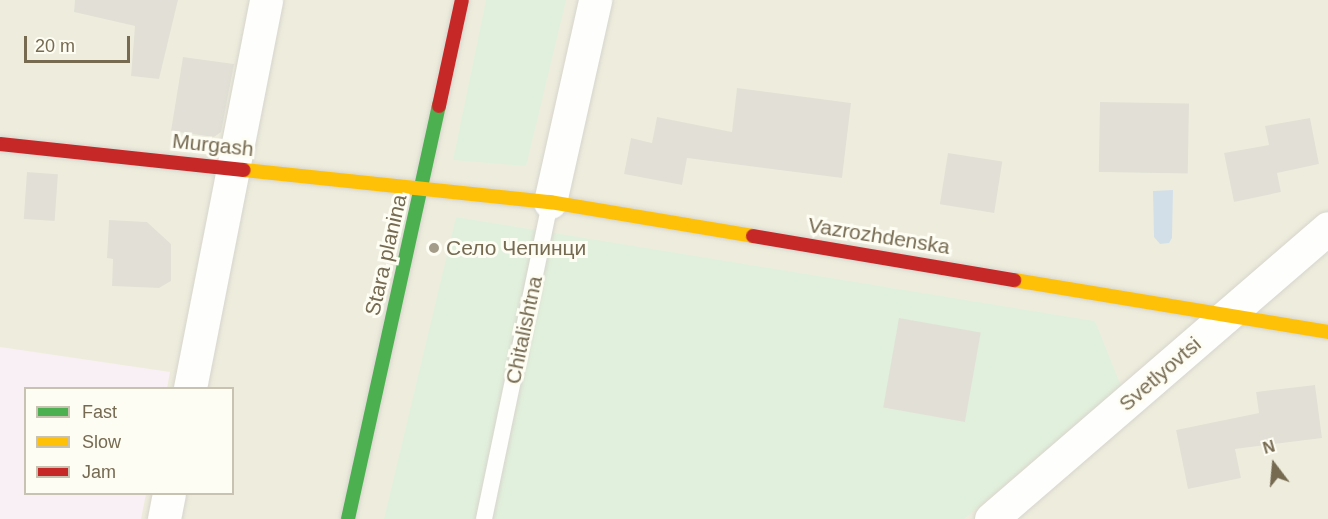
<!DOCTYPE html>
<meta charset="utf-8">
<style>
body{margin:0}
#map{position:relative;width:1328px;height:519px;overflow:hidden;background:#f8f8f0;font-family:Helvetica,sans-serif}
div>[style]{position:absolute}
.residential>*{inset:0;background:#eeeddd}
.education>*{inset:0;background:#f8f0f4}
.green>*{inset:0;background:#e1f0dc}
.water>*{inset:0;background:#d3dfe8}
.building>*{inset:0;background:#e2e0d6;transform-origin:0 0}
.roads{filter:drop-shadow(0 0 2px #d7d5cd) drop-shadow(0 0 2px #d7d5cd)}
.lane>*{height:16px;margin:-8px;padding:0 8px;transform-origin:8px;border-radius:8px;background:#fefefd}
.street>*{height:33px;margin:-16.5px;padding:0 16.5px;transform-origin:16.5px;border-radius:16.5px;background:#fefefd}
.fast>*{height:14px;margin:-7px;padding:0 7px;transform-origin:7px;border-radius:7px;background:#4caf50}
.slow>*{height:14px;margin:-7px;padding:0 7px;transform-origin:7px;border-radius:7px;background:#ffc107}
.jam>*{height:14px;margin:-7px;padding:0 7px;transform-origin:7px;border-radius:7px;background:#c62828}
.dots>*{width:16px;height:16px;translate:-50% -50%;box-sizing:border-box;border:3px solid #fefdf4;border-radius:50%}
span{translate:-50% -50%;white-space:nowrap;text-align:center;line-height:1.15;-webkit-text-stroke:6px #fefdf4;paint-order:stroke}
.street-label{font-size:21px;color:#766a51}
.poi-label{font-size:21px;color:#766a51}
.left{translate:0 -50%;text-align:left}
.legend{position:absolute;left:24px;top:387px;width:210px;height:108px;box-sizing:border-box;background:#fefdf4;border:2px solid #c8c2b3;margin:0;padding:8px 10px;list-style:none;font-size:18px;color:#766a51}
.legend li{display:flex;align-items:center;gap:12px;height:30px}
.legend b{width:30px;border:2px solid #c8c2b3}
.north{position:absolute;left:1244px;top:435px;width:60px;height:60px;-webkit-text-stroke:4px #fefdf4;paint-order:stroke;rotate:344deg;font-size:16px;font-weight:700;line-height:24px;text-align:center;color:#766a51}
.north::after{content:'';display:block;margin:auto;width:21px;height:27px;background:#766a51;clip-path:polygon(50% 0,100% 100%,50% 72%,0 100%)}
.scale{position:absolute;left:24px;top:36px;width:106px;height:27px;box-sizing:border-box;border:3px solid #766a51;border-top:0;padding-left:8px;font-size:18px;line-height:21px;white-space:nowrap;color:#766a51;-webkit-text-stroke:4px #fefdf4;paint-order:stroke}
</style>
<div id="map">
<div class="residential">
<i style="clip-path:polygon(evenodd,0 0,1328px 0,1328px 519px,0 519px,0 0,26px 388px,232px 388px,232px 494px,26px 494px,26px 388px)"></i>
</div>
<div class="education">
<i style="clip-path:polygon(0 347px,170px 372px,167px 388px,26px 388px,26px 494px,146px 494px,141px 519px,0 519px)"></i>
</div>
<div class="green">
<i style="clip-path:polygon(486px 0,566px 0,526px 166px,453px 160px)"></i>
<i style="clip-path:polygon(456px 217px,1095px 321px,1121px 386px,964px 519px,384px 519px)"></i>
</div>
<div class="water">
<i style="clip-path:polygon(1173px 190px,1172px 238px,1169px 243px,1160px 244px,1154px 237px,1153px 191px)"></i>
</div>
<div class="building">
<i style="clip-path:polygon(75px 0,178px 0,159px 79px,131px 76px,135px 26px,74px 12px)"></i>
<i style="clip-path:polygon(183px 57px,234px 64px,221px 132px,214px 137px,171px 131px)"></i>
<i style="clip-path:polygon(737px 88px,851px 103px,842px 178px,687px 158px,682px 185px,624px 174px,631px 138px,652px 143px,657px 117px,732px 132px)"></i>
<i style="left:1100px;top:102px;width:89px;height:70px;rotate:1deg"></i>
<i style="clip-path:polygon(1310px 118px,1319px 164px,1277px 173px,1281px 192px,1234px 202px,1224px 153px,1269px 145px,1265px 126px)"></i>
<i style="left:948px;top:153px;width:55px;height:52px;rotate:9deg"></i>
<i style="left:27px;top:172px;width:31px;height:47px;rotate:4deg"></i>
<i style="clip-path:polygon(109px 220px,147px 222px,171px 244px,171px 281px,159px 288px,112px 286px,113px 259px,107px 258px)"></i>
<i style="left:899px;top:318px;width:83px;height:91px;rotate:10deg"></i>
<i style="clip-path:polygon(1315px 385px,1322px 438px,1235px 449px,1241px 478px,1188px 489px,1176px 430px,1259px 413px,1256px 392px)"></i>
</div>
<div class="roads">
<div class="lane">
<i style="left:484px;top:519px;width:324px;rotate:-78.2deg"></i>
</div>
<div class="street">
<i style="left:550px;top:202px;width:207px;rotate:-77.4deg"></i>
<i style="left:190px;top:388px;width:395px;rotate:-78.9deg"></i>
<i style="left:164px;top:519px;width:25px;rotate:-79deg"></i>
<i style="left:991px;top:519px;width:445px;rotate:-40.8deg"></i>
</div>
<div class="fast">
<i style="left:348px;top:519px;width:423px;rotate:-77.6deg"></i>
</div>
<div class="slow">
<i style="left:244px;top:170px;width:308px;rotate:6deg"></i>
<i style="left:550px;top:202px;width:206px;rotate:9.5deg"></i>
<i style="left:1014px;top:280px;width:318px;rotate:9.4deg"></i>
</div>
<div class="jam">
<i style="left:439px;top:106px;width:108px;rotate:-77.8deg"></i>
<i style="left:0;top:144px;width:245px;rotate:6.1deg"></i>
<i style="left:753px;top:236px;width:265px;rotate:9.6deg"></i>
</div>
</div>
<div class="dots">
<i style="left:434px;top:248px;background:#a49c89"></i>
</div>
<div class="street-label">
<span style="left:213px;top:145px;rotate:6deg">Murgash</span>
<span style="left:879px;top:236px;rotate:9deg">Vazrozhdenska</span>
<span style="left:386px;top:255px;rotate:-77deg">Stara planina</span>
<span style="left:524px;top:330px;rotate:-78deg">Chitalishtna</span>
<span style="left:1160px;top:374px;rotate:-41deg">Svetlyovtsi</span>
</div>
<div class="poi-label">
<span class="left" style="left:446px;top:248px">Село Чепинци</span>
</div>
<ul class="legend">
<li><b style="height:8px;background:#4caf50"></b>Fast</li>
<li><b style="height:8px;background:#ffc107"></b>Slow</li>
<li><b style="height:8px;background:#c62828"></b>Jam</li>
</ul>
<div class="north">N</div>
<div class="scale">20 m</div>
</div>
